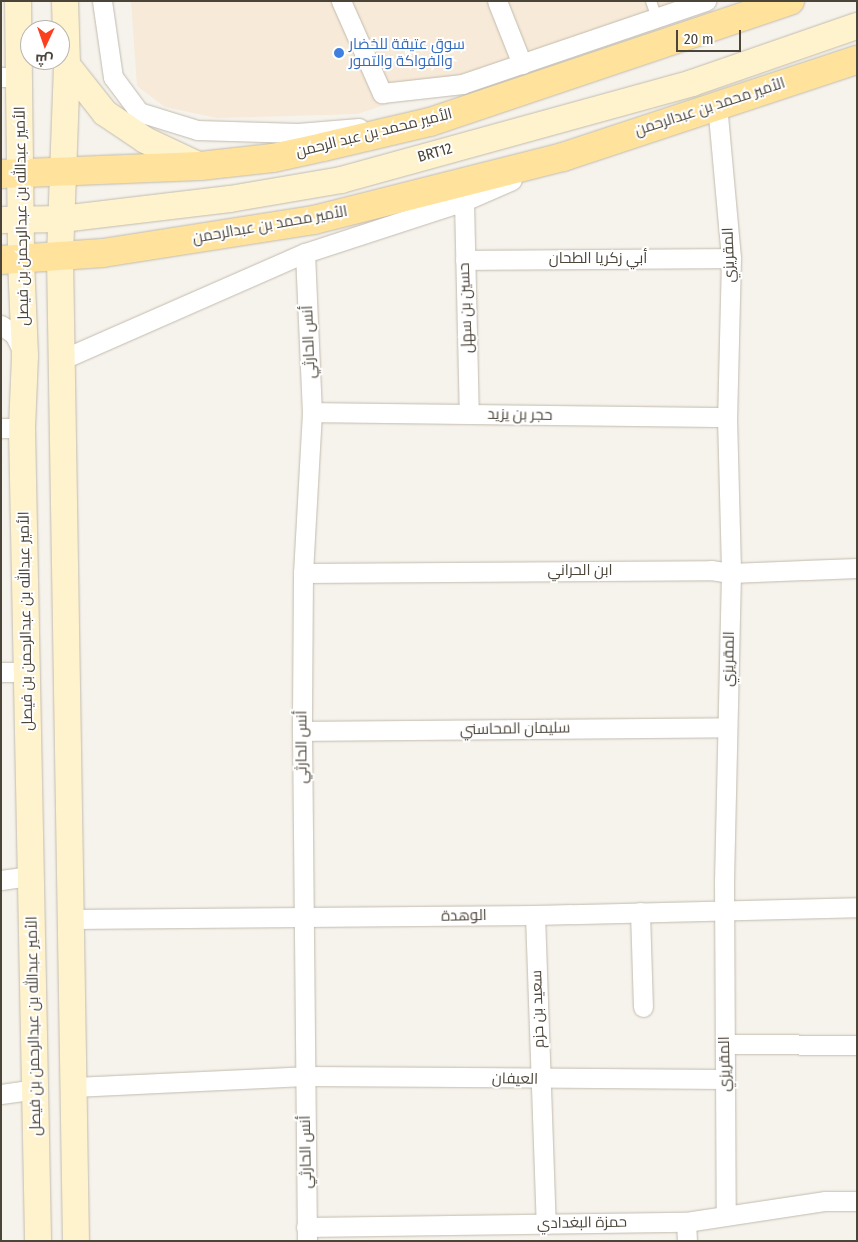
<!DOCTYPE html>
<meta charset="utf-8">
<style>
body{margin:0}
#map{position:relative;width:858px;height:1242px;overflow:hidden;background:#f6f3ec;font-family:"Fira Sans Condensed",Cairo,sans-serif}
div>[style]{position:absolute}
.commercial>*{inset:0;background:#f7ead8}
.roads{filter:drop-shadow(0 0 1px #c2bbae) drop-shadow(0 0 1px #c2bbae)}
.service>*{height:10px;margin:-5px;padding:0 5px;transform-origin:5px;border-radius:5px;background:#fff}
.minor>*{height:19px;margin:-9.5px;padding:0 9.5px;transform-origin:9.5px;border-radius:9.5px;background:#fff}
.secondary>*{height:26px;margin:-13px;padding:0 13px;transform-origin:13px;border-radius:13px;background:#fff3cd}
.primary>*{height:28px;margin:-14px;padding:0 14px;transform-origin:14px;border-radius:14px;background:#ffe39c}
.dots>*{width:14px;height:14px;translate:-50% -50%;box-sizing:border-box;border:2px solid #fff;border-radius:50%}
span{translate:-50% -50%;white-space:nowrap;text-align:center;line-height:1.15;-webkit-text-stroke:4px #fff;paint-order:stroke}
.shop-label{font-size:15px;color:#366cbe}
.left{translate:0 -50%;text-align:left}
.street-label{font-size:15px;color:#4b4439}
.frame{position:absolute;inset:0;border:2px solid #4b4439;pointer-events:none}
.north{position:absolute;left:20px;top:20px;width:50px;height:50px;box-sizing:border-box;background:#fff;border:1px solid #b7b4b0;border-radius:50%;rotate:183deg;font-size:14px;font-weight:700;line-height:20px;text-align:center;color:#4b4439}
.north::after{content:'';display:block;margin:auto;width:18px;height:22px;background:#fc3f1d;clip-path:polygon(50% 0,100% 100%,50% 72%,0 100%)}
.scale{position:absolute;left:676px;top:30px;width:65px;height:22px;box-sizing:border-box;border:2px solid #4b4439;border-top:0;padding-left:6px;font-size:15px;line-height:18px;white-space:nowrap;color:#4b4439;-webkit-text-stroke:4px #fff;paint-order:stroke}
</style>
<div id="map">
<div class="commercial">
<i style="clip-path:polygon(131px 1px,702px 1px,357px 114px,217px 118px,165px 107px,137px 86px)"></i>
</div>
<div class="roads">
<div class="service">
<i style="left:651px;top:1px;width:18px;rotate:71deg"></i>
</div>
<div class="minor">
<i style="left:102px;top:1px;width:77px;rotate:81.8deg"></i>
<i style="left:113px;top:77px;width:44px;rotate:53.4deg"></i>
<i style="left:139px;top:112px;width:61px;rotate:17.2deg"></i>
<i style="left:197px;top:130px;width:101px;rotate:1.7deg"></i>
<i style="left:298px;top:133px;width:61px;rotate:-4.7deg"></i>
<i style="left:341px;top:1px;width:101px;rotate:66deg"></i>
<i style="left:382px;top:93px;width:81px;rotate:-6.4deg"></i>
<i style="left:462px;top:84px;width:258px;rotate:-18.8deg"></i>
<i style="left:497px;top:1px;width:68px;rotate:68.4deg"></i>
<i style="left:1px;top:77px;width:18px"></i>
<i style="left:717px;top:104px;width:155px;rotate:84.8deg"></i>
<i style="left:731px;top:258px;width:159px;rotate:91.4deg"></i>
<i style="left:727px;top:417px;width:156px;rotate:88.5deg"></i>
<i style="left:731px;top:573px;width:309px;rotate:91.3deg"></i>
<i style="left:724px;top:882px;width:334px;rotate:89.7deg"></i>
<i style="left:464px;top:201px;width:213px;rotate:88.7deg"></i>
<i style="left:305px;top:253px;width:159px;rotate:87.5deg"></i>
<i style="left:312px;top:412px;width:161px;rotate:93.2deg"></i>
<i style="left:303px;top:573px;width:158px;rotate:90.4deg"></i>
<i style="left:302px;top:731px;width:510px;rotate:89.44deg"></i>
<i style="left:465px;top:260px;width:266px;rotate:-0.4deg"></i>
<i style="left:1px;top:325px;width:16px;rotate:35deg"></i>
<i style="left:14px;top:334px;width:20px;rotate:63deg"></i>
<i style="left:63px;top:359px;width:264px;rotate:-23.7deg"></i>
<i style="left:305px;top:253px;width:167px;rotate:-18.1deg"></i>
<i style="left:464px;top:201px;width:52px;rotate:-23.6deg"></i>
<i style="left:312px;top:412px;width:415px;rotate:0.7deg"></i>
<i style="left:1px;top:428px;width:21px"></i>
<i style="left:303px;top:573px;width:408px;rotate:-0.4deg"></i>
<i style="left:711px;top:570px;width:20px;rotate:9deg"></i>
<i style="left:731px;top:573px;width:126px;rotate:-2.3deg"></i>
<i style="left:1px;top:672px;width:26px"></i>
<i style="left:302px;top:731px;width:425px;rotate:-0.5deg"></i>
<i style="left:1px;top:880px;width:30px;rotate:-8deg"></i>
<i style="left:640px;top:912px;width:95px;rotate:88.2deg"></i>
<i style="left:535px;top:915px;width:309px;rotate:88deg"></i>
<i style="left:71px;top:919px;width:464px;rotate:-0.5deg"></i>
<i style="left:535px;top:915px;width:322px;rotate:-1.4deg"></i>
<i style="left:725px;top:1044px;width:132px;rotate:0.4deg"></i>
<i style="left:74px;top:1087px;width:231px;rotate:-2.7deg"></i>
<i style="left:305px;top:1076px;width:420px;rotate:0.4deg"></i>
<i style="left:1px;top:1094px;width:34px;rotate:-8deg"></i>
<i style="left:686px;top:1222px;width:19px;rotate:87deg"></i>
<i style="left:306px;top:1227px;width:380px;rotate:-0.8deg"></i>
<i style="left:686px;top:1222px;width:141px;rotate:-8.6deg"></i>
<i style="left:825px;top:1201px;width:32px"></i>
</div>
<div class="secondary">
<i style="left:18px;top:1px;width:259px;rotate:89.3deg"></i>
<i style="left:21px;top:260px;width:96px;rotate:87.6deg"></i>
<i style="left:25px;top:356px;width:72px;rotate:92.4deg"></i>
<i style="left:22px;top:428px;width:813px;rotate:88.87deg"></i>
<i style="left:65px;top:1px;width:64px;rotate:88.2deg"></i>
<i style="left:67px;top:65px;width:192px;rotate:92.1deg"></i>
<i style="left:60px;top:257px;width:984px;rotate:89.07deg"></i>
<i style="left:67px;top:65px;width:61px;rotate:51.6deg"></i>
<i style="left:105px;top:113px;width:48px;rotate:34deg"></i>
<i style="left:145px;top:140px;width:61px;rotate:25.3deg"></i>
<i style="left:1px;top:220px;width:61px;rotate:-0.9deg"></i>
<i style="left:62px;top:219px;width:169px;rotate:-6.8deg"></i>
<i style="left:230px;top:199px;width:113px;rotate:-9.7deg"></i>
<i style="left:341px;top:180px;width:364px;rotate:-15.4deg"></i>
<i style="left:692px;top:83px;width:175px;rotate:-19.1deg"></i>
</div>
<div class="primary">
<i style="left:1px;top:174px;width:199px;rotate:-2.3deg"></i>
<i style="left:200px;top:166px;width:73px;rotate:-6.3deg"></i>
<i style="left:273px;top:158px;width:51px;rotate:-12.4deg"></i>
<i style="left:323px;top:147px;width:110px;rotate:-13.2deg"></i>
<i style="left:430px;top:122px;width:380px;rotate:-18.6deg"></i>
<i style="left:1px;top:260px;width:102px;rotate:-3.9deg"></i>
<i style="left:103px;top:253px;width:214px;rotate:-8.9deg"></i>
<i style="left:314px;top:220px;width:257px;rotate:-14.2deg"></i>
<i style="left:563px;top:157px;width:310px;rotate:-18.3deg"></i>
</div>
</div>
<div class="dots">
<i style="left:339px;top:53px;background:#3f7fe0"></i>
</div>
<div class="shop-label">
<span class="left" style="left:349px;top:53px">سوق عتيقة للخضار<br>والفواكة والتمور</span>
</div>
<div class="street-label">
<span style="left:710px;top:107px;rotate:-18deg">الأمير محمد بن عبدالرحمن</span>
<span style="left:374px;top:133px;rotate:-14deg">الأمير محمد بن عبد الرحمن</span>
<span style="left:435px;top:153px;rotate:-16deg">BRT12</span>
<span style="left:22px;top:216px;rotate:-91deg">الأمير عبدالله بن عبدالرحمن بن فيصل</span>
<span style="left:270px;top:225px;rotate:-10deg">الأمير محمد بن عبدالرحمن</span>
<span style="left:729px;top:255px;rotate:-92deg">المقريزي</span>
<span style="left:598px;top:259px">أبي زكريا الطحان</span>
<span style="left:466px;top:308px;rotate:-92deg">حسين بن سهل</span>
<span style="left:309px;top:342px;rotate:-92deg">أنس الحارثي</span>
<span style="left:520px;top:415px;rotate:1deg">حجر بن يزيد</span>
<span style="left:580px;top:571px">ابن الحراني</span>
<span style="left:26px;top:621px;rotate:-91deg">الأمير عبدالله بن عبدالرحمن بن فيصل</span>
<span style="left:729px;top:659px;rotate:-89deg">المقريزي</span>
<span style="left:515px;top:729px;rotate:-1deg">سليمان المحاسني</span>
<span style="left:302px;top:747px;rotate:-90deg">أنس الحارثي</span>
<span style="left:464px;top:916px;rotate:-1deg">الوهدة</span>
<span style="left:538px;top:1009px;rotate:-92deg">سعيد بن حزم</span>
<span style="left:34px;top:1026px;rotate:-91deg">الأمير عبدالله بن عبدالرحمن بن فيصل</span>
<span style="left:725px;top:1064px;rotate:-91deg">المقريزي</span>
<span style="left:515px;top:1079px;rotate:1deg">العيفان</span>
<span style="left:306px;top:1152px;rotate:-91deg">أنس الحارثي</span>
<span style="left:582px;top:1223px;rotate:-1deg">حمزة البغدادي</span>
</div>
<div class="frame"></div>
<div class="north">ش</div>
<div class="scale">20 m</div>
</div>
